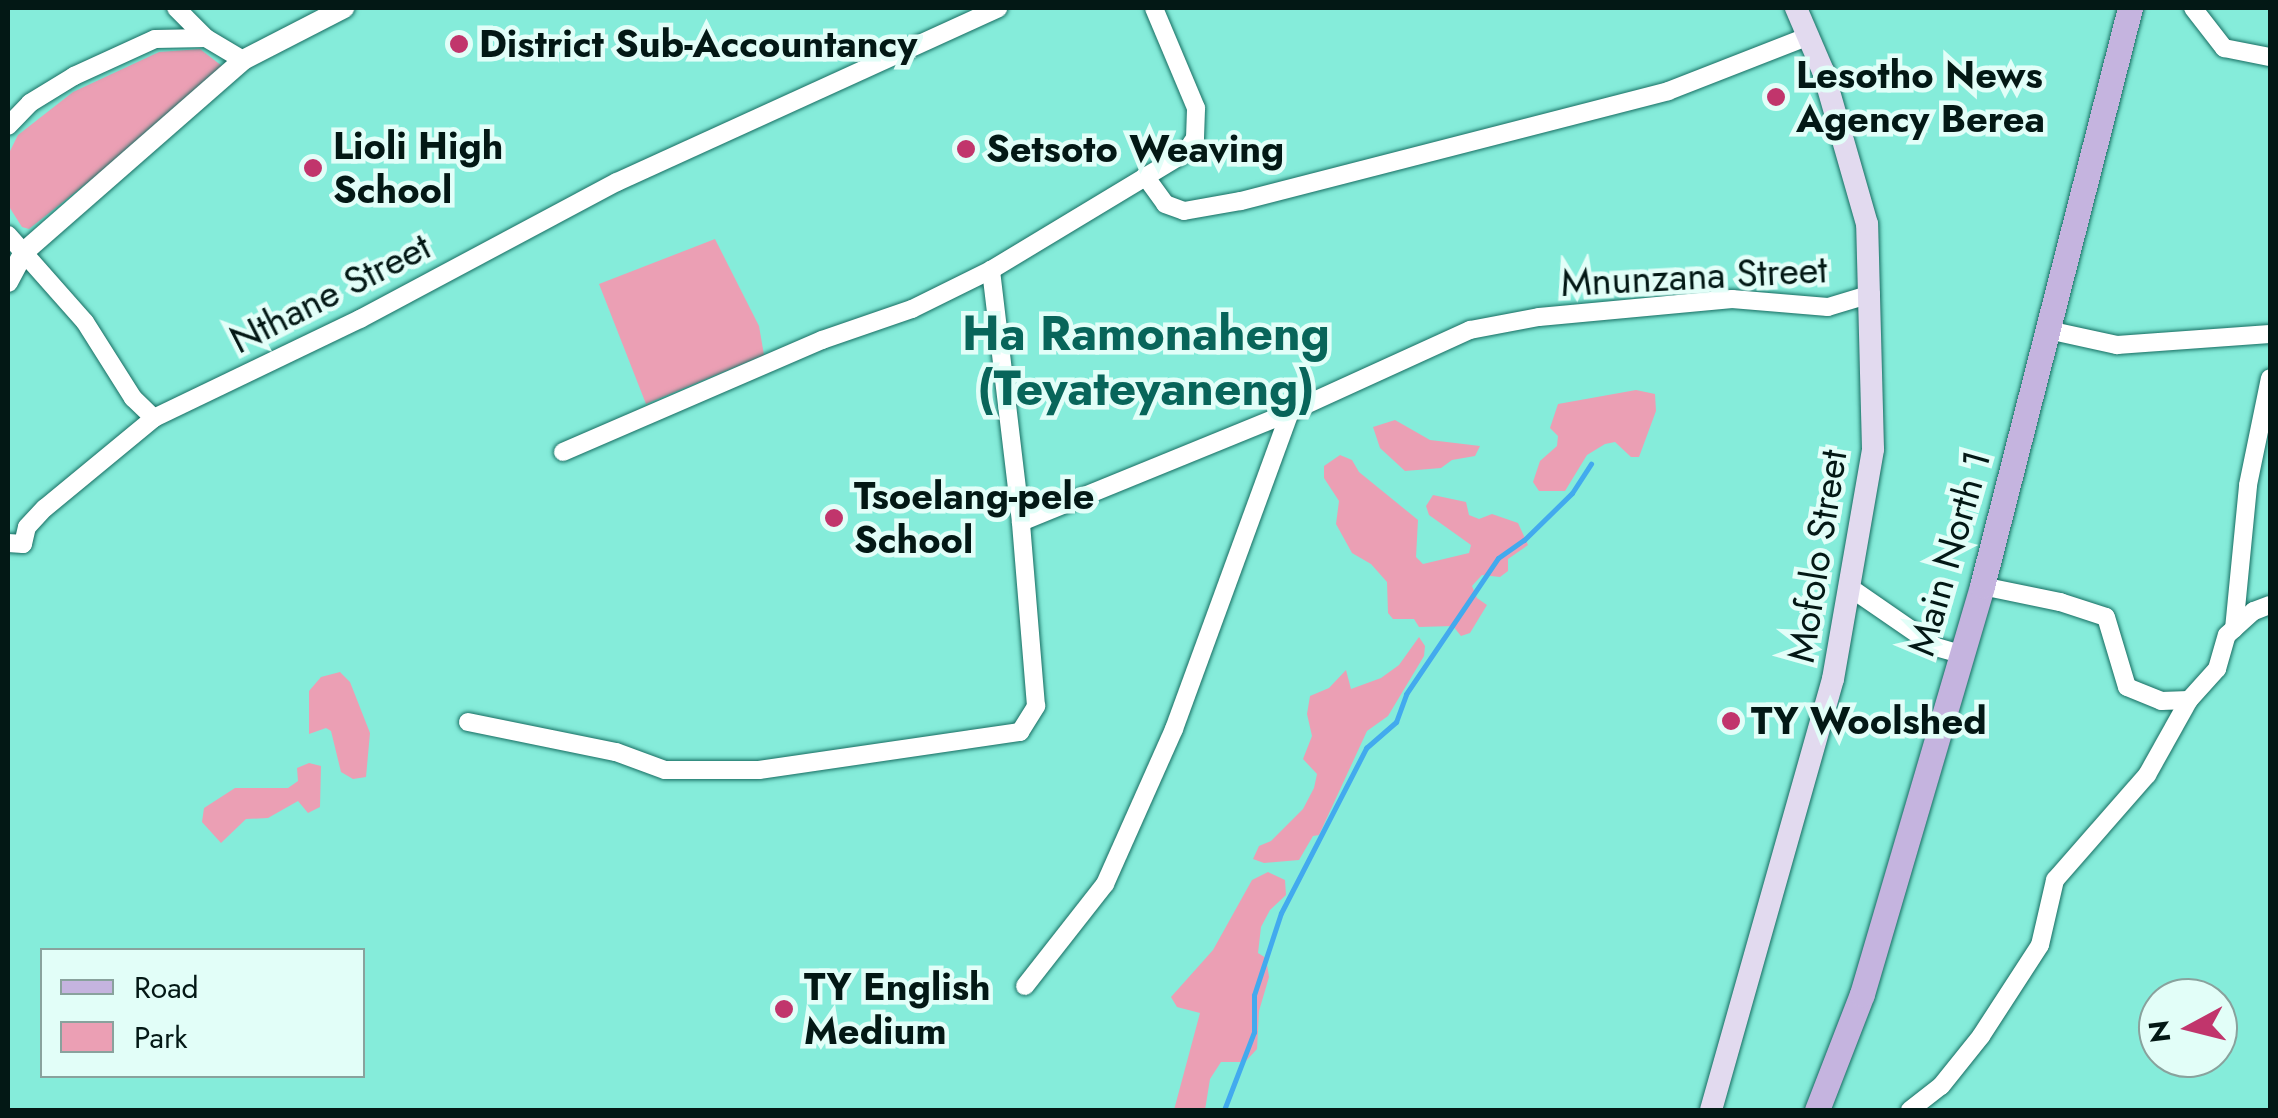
<!DOCTYPE html>
<style>
body{margin:0}
#map{position:relative;width:2278px;height:1118px;overflow:hidden;background:#85ecda;font-family:Jost,sans-serif}
div>[style]{position:absolute}
.green>*{inset:0;background:#eb9fb4}
.stream>*{height:5px;margin:-2.5px;padding:0 2.5px;transform-origin:2.5px;border-radius:2.5px;background:#42aaee}
.roads{filter:drop-shadow(0 0 2px #176d62) drop-shadow(0 0 2px #176d62)}
.minor>*{height:18px;margin:-9px;padding:0 9px;transform-origin:9px;border-radius:9px;background:#fff}
.tertiary>*{height:20px;margin:-10px;padding:0 10px;transform-origin:10px;border-radius:10px;background:#fff}
.secondary>*{height:22px;margin:-11px;padding:0 11px;transform-origin:11px;border-radius:11px;background:#e2daef}
.primary>*{height:25px;margin:-12.5px;padding:0 12.5px;transform-origin:12.5px;border-radius:12.5px;background:#c5b4df}
.dots>*{width:28px;height:28px;translate:-50% -50%;box-sizing:border-box;border:5px solid #e2fef8;border-radius:50%}
span{translate:-50% -50%;white-space:nowrap;text-align:center;line-height:1.15;-webkit-text-stroke:9px #e2fef8;paint-order:stroke}
.poi-label{font-size:38px;color:#031815;font-weight:700}
.left{translate:0 -50%;text-align:left}
.street-label{font-size:38px;color:#031815}
.district-label{font-size:48px;color:#08655a;font-weight:700}
.frame{position:absolute;inset:0;border:10px solid #031815;pointer-events:none}
.legend{position:absolute;left:40px;top:948px;width:325px;height:130px;box-sizing:border-box;background:#e2fef8;border:2px solid #89a29d;margin:0;padding:12px 18px;list-style:none;font-size:30px;color:#031815}
.legend li{display:flex;align-items:center;gap:20px;height:50px}
.legend b{width:50px;border:2px solid #89a29d}
.north{position:absolute;left:2138px;top:978px;width:100px;height:100px;box-sizing:border-box;background:#e2fef8;border:2px solid #89a29d;border-radius:50%;rotate:263deg;font-size:28px;font-weight:700;line-height:40px;text-align:center;color:#031815}
.north::after{content:'';display:block;margin:auto;width:35px;height:45px;background:#c1356c;clip-path:polygon(50% 0,100% 100%,50% 72%,0 100%)}
</style>
<div id="map">
<div class="green">
<i style="clip-path:polygon(200px 49px,222px 66px,112px 163px,29px 229px,22px 227px,8px 205px,8px 155px,18px 135px,73px 92px,159px 52px)"></i>
<i style="clip-path:polygon(715px 239px,759px 326px,764px 355px,646px 404px,599px 284px)"></i>
<i style="clip-path:polygon(1636px 390px,1655px 394px,1656px 411px,1639px 457px,1631px 457px,1615px 442px,1605px 444px,1587px 455px,1565px 491px,1539px 491px,1533px 482px,1540px 461px,1557px 446px,1558px 436px,1550px 428px,1558px 404px)"></i>
<i style="clip-path:polygon(1395px 420px,1430px 440px,1480px 446px,1475px 456px,1452px 460px,1441px 468px,1405px 471px,1380px 448px,1373px 427px)"></i>
<i style="clip-path:polygon(1340px 455px,1352px 460px,1359px 472px,1418px 520px,1416px 557px,1423px 564px,1469px 553px,1471px 545px,1429px 515px,1426px 506px,1433px 495px,1466px 502px,1469px 515px,1479px 519px,1492px 514px,1518px 523px,1528px 545px,1508px 559px,1508px 571px,1500px 577px,1482px 575px,1472px 586px,1477px 598px,1487px 605px,1470px 633px,1461px 636px,1453px 626px,1419px 627px,1414px 619px,1393px 619px,1388px 613px,1387px 582px,1371px 564px,1352px 553px,1336px 524px,1339px 501px,1324px 478px,1324px 466px)"></i>
<i style="clip-path:polygon(1419px 637px,1425px 646px,1424px 656px,1388px 716px,1367px 731px,1319px 835px,1313px 836px,1299px 860px,1264px 863px,1253px 859px,1259px 846px,1271px 841px,1303px 809px,1314px 788px,1317px 774px,1303px 759px,1312px 736px,1307px 714px,1310px 696px,1329px 688px,1346px 670px,1351px 689px,1381px 678px,1399px 665px)"></i>
<i style="clip-path:polygon(340px 672px,350px 682px,370px 733px,366px 777px,353px 779px,341px 772px,331px 731px,326px 728px,309px 734px,309px 691px,321px 677px)"></i>
<i style="clip-path:polygon(309px 763px,321px 766px,320px 807px,308px 813px,298px 801px,268px 818px,246px 819px,221px 843px,202px 822px,204px 808px,235px 788px,288px 788px,298px 781px,297px 768px)"></i>
<i style="clip-path:polygon(1268px 872px,1285px 880px,1286px 895px,1270px 910px,1261px 927px,1258px 953px,1266px 958px,1269px 977px,1259px 1011px,1257px 1049px,1245px 1062px,1221px 1062px,1210px 1079px,1205px 1110px,1174px 1110px,1200px 1013px,1177px 1007px,1171px 997px,1213px 950px,1252px 880px)"></i>
</div>
<div class="stream">
<i style="left:1224px;top:1110px;width:84px;rotate:-69deg"></i>
<i style="left:1254px;top:1032px;width:37px;rotate:-90deg"></i>
<i style="left:1254px;top:995px;width:86px;rotate:-71.8deg"></i>
<i style="left:1281px;top:913px;width:186px;rotate:-62.7deg"></i>
<i style="left:1366px;top:748px;width:40px;rotate:-41deg"></i>
<i style="left:1396px;top:722px;width:30px;rotate:-70deg"></i>
<i style="left:1406px;top:694px;width:164px;rotate:-55.9deg"></i>
<i style="left:1498px;top:558px;width:32px;rotate:-35deg"></i>
<i style="left:1524px;top:540px;width:67px;rotate:-44.4deg"></i>
<i style="left:1572px;top:493px;width:35px;rotate:-57deg"></i>
</div>
<div class="roads">
<div class="minor">
<i style="left:176px;top:8px;width:42px;rotate:45deg"></i>
<i style="left:2193px;top:8px;width:51px;rotate:52.2deg"></i>
<i style="left:2224px;top:48px;width:47px;rotate:11.1deg"></i>
<i style="left:8px;top:126px;width:32px;rotate:-46deg"></i>
<i style="left:30px;top:103px;width:52px;rotate:-31.5deg"></i>
<i style="left:74px;top:76px;width:89px;rotate:-24.6deg"></i>
<i style="left:155px;top:39px;width:51px;rotate:-1.1deg"></i>
<i style="left:206px;top:38px;width:43px;rotate:30.7deg"></i>
<i style="left:1145px;top:176px;width:34px;rotate:54deg"></i>
<i style="left:1165px;top:204px;width:20px;rotate:20deg"></i>
<i style="left:1184px;top:211px;width:58px;rotate:-10deg"></i>
<i style="left:1241px;top:201px;width:441px;rotate:-14.4deg"></i>
<i style="left:1668px;top:91px;width:151px;rotate:-21.3deg"></i>
<i style="left:8px;top:235px;width:116px;rotate:48.5deg"></i>
<i style="left:85px;top:322px;width:90px;rotate:57.7deg"></i>
<i style="left:133px;top:398px;width:29px;rotate:44deg"></i>
<i style="left:154px;top:418px;width:229px;rotate:-25.7deg"></i>
<i style="left:360px;top:319px;width:291px;rotate:-28.1deg"></i>
<i style="left:617px;top:182px;width:419px;rotate:-24.5deg"></i>
<i style="left:2048px;top:330px;width:71px;rotate:12.3deg"></i>
<i style="left:2117px;top:345px;width:153px;rotate:-4.1deg"></i>
<i style="left:563px;top:452px;width:282px;rotate:-23.4deg"></i>
<i style="left:822px;top:340px;width:95px;rotate:-19deg"></i>
<i style="left:912px;top:309px;width:88px;rotate:-26.3deg"></i>
<i style="left:991px;top:270px;width:227px;rotate:-31.1deg"></i>
<i style="left:1185px;top:153px;width:18px;rotate:-56deg"></i>
<i style="left:1195px;top:138px;width:30px;rotate:-88deg"></i>
<i style="left:1196px;top:108px;width:108px;rotate:-112.8deg"></i>
<i style="left:1021px;top:522px;width:291px;rotate:-22.2deg"></i>
<i style="left:1290px;top:412px;width:198px;rotate:-24.5deg"></i>
<i style="left:1470px;top:330px;width:70px;rotate:-10.7deg"></i>
<i style="left:1539px;top:317px;width:194px;rotate:-5.3deg"></i>
<i style="left:1732px;top:299px;width:96px;rotate:4.8deg"></i>
<i style="left:1828px;top:307px;width:45px;rotate:-16.8deg"></i>
<i style="left:8px;top:543px;width:15px;rotate:4deg"></i>
<i style="left:23px;top:544px;width:17px;rotate:-77deg"></i>
<i style="left:27px;top:527px;width:26px;rotate:-47deg"></i>
<i style="left:45px;top:508px;width:141px;rotate:-39.5deg"></i>
<i style="left:1982px;top:586px;width:80px;rotate:11.6deg"></i>
<i style="left:2060px;top:602px;width:48px;rotate:18.1deg"></i>
<i style="left:2106px;top:617px;width:73px;rotate:73.3deg"></i>
<i style="left:2127px;top:687px;width:37px;rotate:22deg"></i>
<i style="left:2161px;top:701px;width:28px;rotate:-2deg"></i>
<i style="left:2189px;top:700px;width:42px;rotate:-47.9deg"></i>
<i style="left:2217px;top:669px;width:35px;rotate:-74deg"></i>
<i style="left:2227px;top:635px;width:36px;rotate:-42deg"></i>
<i style="left:2254px;top:611px;width:17px;rotate:-21deg"></i>
<i style="left:1852px;top:589px;width:102px;rotate:34.6deg"></i>
<i style="left:1936px;top:647px;width:26px;rotate:16deg"></i>
<i style="left:2234px;top:629px;width:145px;rotate:-84.4deg"></i>
<i style="left:2248px;top:485px;width:109px;rotate:-78.4deg"></i>
<i style="left:468px;top:722px;width:151px;rotate:11.5deg"></i>
<i style="left:616px;top:752px;width:52px;rotate:20.2deg"></i>
<i style="left:665px;top:770px;width:94px"></i>
<i style="left:759px;top:770px;width:264px;rotate:-8.3deg"></i>
<i style="left:1020px;top:732px;width:31px;rotate:-58deg"></i>
<i style="left:1036px;top:706px;width:185px;rotate:-94.7deg"></i>
<i style="left:1021px;top:522px;width:254px;rotate:-96.8deg"></i>
<i style="left:1025px;top:986px;width:130px;rotate:-51.9deg"></i>
<i style="left:1105px;top:884px;width:170px;rotate:-66deg"></i>
<i style="left:1174px;top:729px;width:338px;rotate:-69.9deg"></i>
<i style="left:1910px;top:1110px;width:39px;rotate:-38deg"></i>
<i style="left:1941px;top:1086px;width:64px;rotate:-51.3deg"></i>
<i style="left:1981px;top:1036px;width:108px;rotate:-57deg"></i>
<i style="left:2040px;top:945px;width:67px;rotate:-77deg"></i>
<i style="left:2055px;top:880px;width:140px;rotate:-48.8deg"></i>
<i style="left:2147px;top:775px;width:86px;rotate:-60.8deg"></i>
</div>
<div class="tertiary">
<i style="left:8px;top:282px;width:34px;rotate:-62deg"></i>
<i style="left:24px;top:252px;width:291px;rotate:-41.2deg"></i>
<i style="left:243px;top:60px;width:114px;rotate:-27.2deg"></i>
</div>
<div class="secondary">
<i style="left:1711px;top:1110px;width:448px;rotate:-74.2deg"></i>
<i style="left:1833px;top:679px;width:233px;rotate:-80.1deg"></i>
<i style="left:1873px;top:449px;width:225px;rotate:-91.5deg"></i>
<i style="left:1867px;top:224px;width:159px;rotate:-106deg"></i>
<i style="left:1823px;top:71px;width:69px;rotate:-113.2deg"></i>
</div>
<div class="primary">
<i style="left:1817px;top:1110px;width:124px;rotate:-68.8deg"></i>
<i style="left:1862px;top:994px;width:425px;rotate:-73.6deg"></i>
<i style="left:1982px;top:586px;width:597px;rotate:-75.64deg"></i>
</div>
</div>
<div class="dots">
<i style="left:459px;top:44px;background:#c1356c"></i>
<i style="left:1776px;top:97px;background:#c1356c"></i>
<i style="left:966px;top:149px;background:#c1356c"></i>
<i style="left:313px;top:168px;background:#c1356c"></i>
<i style="left:834px;top:518px;background:#c1356c"></i>
<i style="left:1731px;top:721px;background:#c1356c"></i>
<i style="left:784px;top:1009px;background:#c1356c"></i>
</div>
<div class="poi-label">
<span class="left" style="left:479px;top:44px">District Sub-Accountancy</span>
<span class="left" style="left:1796px;top:97px">Lesotho News<br>Agency Berea</span>
<span class="left" style="left:333px;top:168px">Lioli High<br>School</span>
<span class="left" style="left:986px;top:149px">Setsoto Weaving</span>
<span class="left" style="left:854px;top:518px">Tsoelang-pele<br>School</span>
<span class="left" style="left:1751px;top:721px">TY Woolshed</span>
<span class="left" style="left:804px;top:1009px">TY English<br>Medium</span>
</div>
<div class="street-label">
<span style="left:1694px;top:276px;rotate:-3deg">Mnunzana Street</span>
<span style="left:330px;top:293px;rotate:-27deg">Nthane Street</span>
<span style="left:1949px;top:553px;rotate:-74deg">Main North 1</span>
<span style="left:1817px;top:556px;rotate:-81deg">Mofolo Street</span>
</div>
<div class="district-label">
<span style="left:1146px;top:361px">Ha Ramonaheng<br>(Teyateyaneng)</span>
</div>
<div class="frame"></div>
<ul class="legend">
<li><b style="height:12px;background:#c5b4df"></b>Road</li>
<li><b style="height:28px;background:#eb9fb4"></b>Park</li>
</ul>
<div class="north">N</div>
</div>
